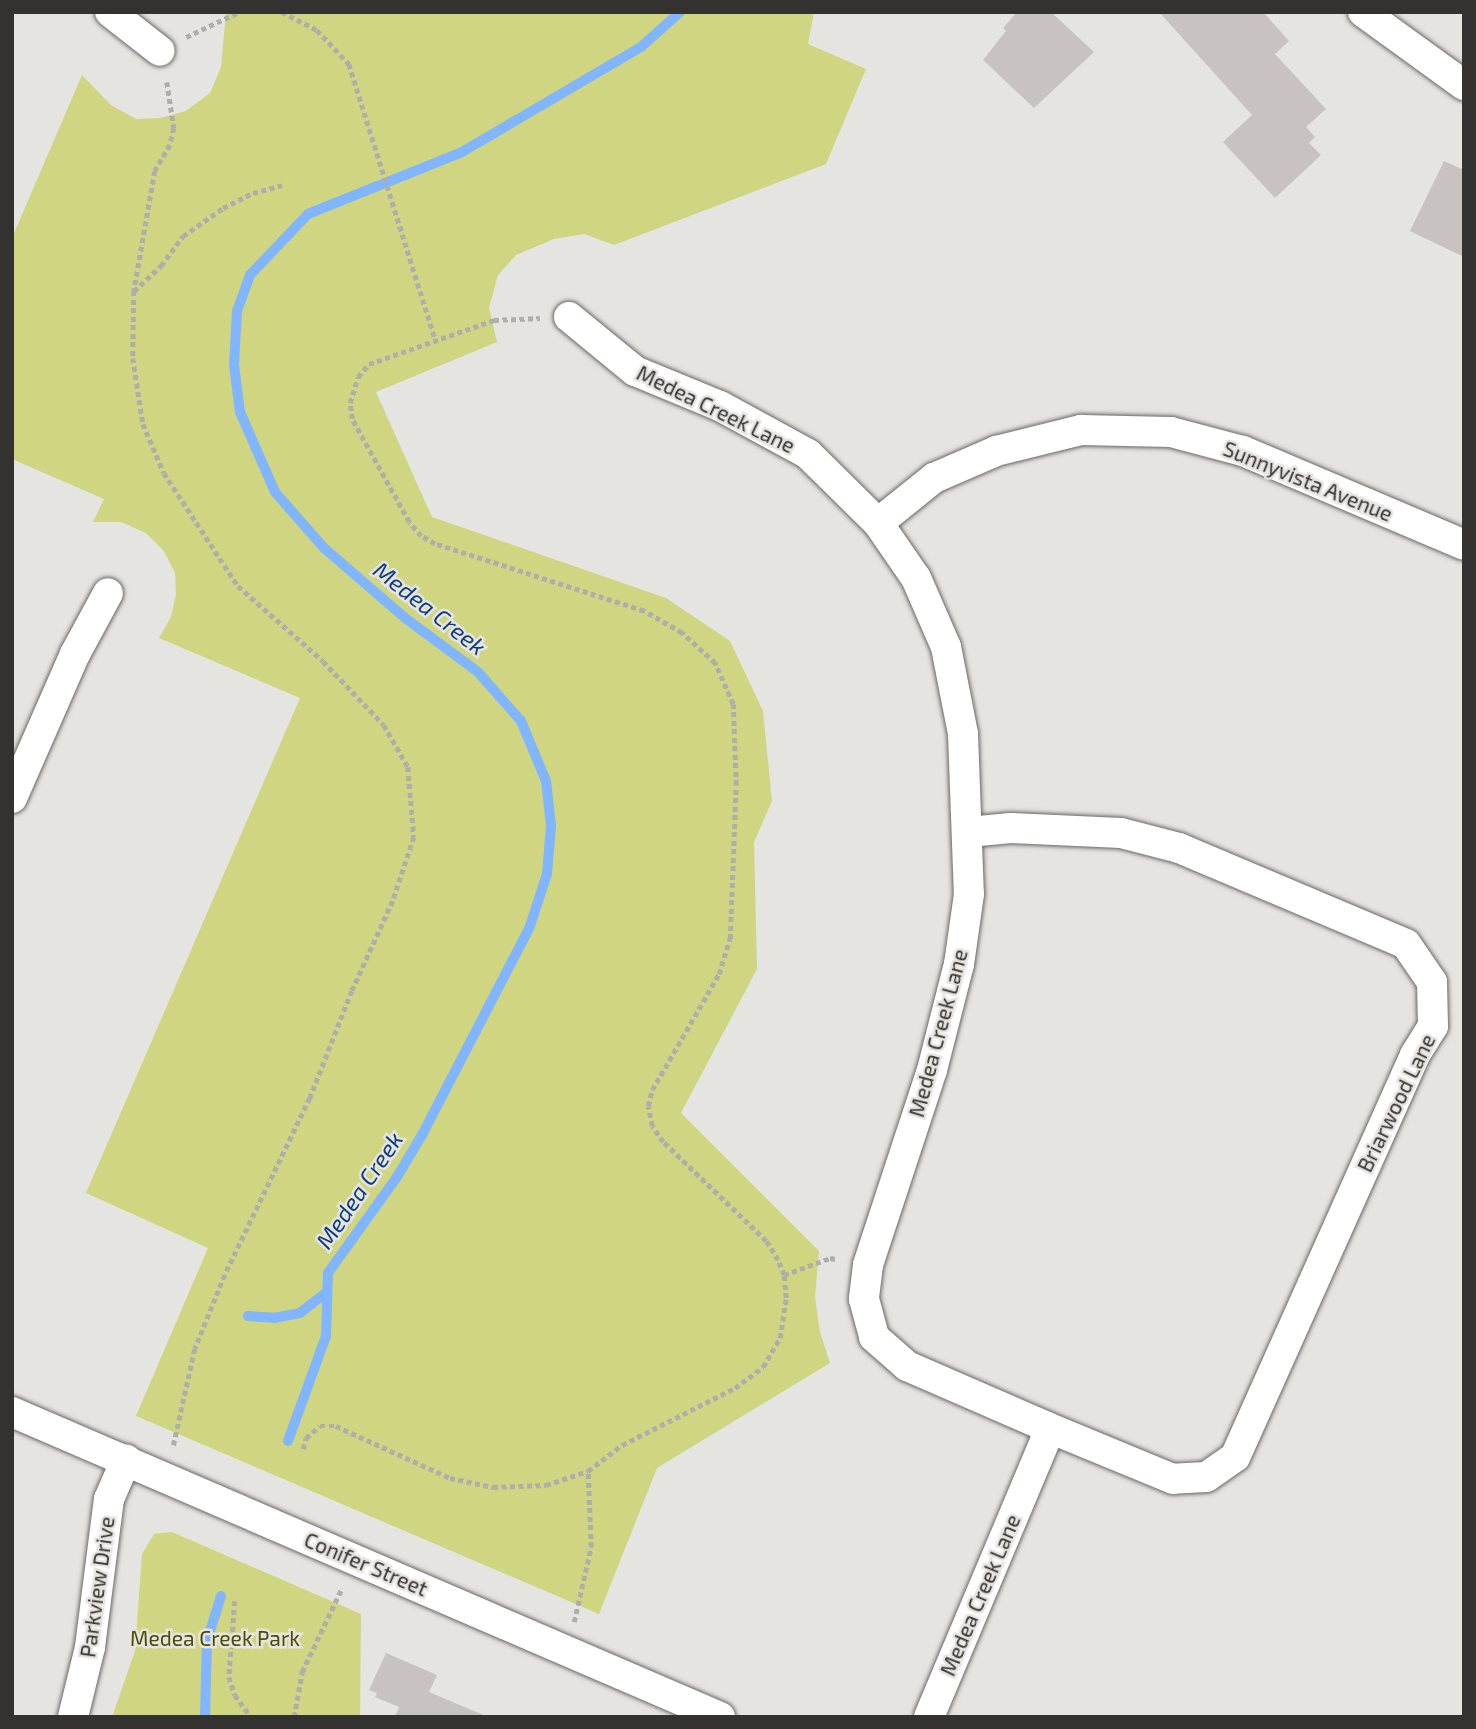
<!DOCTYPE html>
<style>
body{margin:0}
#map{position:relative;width:1476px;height:1729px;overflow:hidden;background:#e6e4e0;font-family:"Exo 2",sans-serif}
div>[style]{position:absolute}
.green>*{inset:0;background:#d0d581}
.stream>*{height:10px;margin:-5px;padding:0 5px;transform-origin:5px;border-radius:5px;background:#81b5fd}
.building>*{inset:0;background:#c8c3c1}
.path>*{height:4.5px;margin-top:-2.25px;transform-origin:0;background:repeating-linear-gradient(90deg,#b0aeab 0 5px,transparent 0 8.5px)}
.roads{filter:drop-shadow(0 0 2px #6a6865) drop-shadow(0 0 2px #6a6865)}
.street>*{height:30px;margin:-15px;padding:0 15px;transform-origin:15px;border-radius:15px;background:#fff}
span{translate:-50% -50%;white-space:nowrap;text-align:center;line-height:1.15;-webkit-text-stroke:5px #e6e4e0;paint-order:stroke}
.street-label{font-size:21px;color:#333230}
.park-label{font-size:21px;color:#4b4d00}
.water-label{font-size:23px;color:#0c3e7d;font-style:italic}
.frame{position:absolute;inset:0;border:14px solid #333230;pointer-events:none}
</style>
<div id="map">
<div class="green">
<i style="clip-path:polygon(226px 12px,814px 12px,808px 44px,866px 69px,826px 164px,614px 245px,584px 234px,554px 239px,516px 255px,498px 275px,489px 308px,497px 342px,376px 392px,432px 517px,666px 598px,730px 641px,763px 711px,772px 801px,754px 842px,757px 969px,681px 1113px,819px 1251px,815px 1297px,820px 1332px,830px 1363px,657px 1468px,599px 1614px,136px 1416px,208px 1248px,86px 1193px,300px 698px,159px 638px,171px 617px,176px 594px,175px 573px,164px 551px,146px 533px,121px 522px,93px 522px,104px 499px,12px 459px,12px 238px,82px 75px,111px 105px,136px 119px,160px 118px,186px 111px,210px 93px,221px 67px)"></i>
<i style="clip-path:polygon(172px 1532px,361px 1614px,360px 1717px,112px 1717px,135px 1651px,142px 1554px,154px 1534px)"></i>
</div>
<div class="stream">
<i style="left:248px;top:1316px;width:26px;rotate:4deg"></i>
<i style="left:274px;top:1318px;width:26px;rotate:-11deg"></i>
<i style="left:300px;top:1313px;width:33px;rotate:-38deg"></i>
<i style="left:288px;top:1441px;width:112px;rotate:-70.1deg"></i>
<i style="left:326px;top:1336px;width:63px;rotate:-88.2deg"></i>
<i style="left:328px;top:1273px;width:118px;rotate:-54.3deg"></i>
<i style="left:397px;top:1177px;width:49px;rotate:-59.2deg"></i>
<i style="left:422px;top:1135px;width:232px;rotate:-62.6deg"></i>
<i style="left:529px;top:929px;width:58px;rotate:-71.9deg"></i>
<i style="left:547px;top:874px;width:48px;rotate:-85.2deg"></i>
<i style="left:551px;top:826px;width:45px;rotate:-96.3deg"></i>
<i style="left:546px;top:781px;width:65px;rotate:-112.6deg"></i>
<i style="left:521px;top:721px;width:65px;rotate:-131.3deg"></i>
<i style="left:478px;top:672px;width:92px;rotate:-143.4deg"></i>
<i style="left:404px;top:617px;width:106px;rotate:-139.2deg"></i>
<i style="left:324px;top:548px;width:74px;rotate:-131.2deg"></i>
<i style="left:275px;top:492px;width:87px;rotate:-113.6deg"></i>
<i style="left:240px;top:412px;width:47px;rotate:-97.3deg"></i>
<i style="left:234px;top:365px;width:54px;rotate:-86.8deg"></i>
<i style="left:237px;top:311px;width:38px;rotate:-70deg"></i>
<i style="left:250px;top:275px;width:84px;rotate:-46.4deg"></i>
<i style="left:308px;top:214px;width:166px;rotate:-21.9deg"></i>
<i style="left:462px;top:152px;width:208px;rotate:-30.4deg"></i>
<i style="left:641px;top:47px;width:52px;rotate:-41.9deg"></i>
<i style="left:205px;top:1717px;width:76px;rotate:-88.5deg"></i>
<i style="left:207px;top:1641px;width:47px;rotate:-72.7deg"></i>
</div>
<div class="building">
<i style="clip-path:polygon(1017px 12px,1051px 12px,1094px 52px,1034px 108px,983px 60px,1006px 31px,1003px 28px)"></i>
<i style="clip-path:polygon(1159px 12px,1263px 12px,1289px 41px,1275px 54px,1326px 109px,1306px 127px,1315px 137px,1309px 143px,1321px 155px,1275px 198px,1223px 142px,1252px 115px)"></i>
<i style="clip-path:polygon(1444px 161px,1464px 170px,1464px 257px,1410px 231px)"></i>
<i style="clip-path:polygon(386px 1653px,437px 1675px,429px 1692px,488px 1717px,395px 1717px,399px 1707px,375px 1697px,377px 1693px,369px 1690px)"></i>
</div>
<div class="path">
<i style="left:282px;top:12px;width:39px;rotate:27deg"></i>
<i style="left:317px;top:30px;width:47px;rotate:46.7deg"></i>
<i style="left:349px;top:64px;width:288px;rotate:72.6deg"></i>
<i style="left:186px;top:37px;width:59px;rotate:-25.3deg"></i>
<i style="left:167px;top:82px;width:47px;rotate:81.3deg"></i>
<i style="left:174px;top:128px;width:17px;rotate:103deg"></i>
<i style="left:170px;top:145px;width:30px;rotate:120deg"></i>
<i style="left:155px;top:171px;width:122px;rotate:99.9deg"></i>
<i style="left:134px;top:291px;width:67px;rotate:90.9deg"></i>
<i style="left:133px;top:358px;width:67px;rotate:81.4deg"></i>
<i style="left:143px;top:424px;width:53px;rotate:66.8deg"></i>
<i style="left:164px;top:473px;width:135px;rotate:56.8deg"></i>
<i style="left:238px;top:586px;width:113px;rotate:41.4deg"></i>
<i style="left:323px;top:661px;width:88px;rotate:46.4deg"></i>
<i style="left:384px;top:725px;width:48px;rotate:60.3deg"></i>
<i style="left:408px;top:767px;width:70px;rotate:85.1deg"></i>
<i style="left:414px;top:837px;width:67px;rotate:108.2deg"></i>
<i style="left:393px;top:901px;width:99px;rotate:114.5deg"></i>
<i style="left:352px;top:991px;width:115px;rotate:111.4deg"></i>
<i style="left:310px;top:1098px;width:196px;rotate:115.7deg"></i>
<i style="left:225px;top:1275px;width:80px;rotate:112.1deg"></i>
<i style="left:195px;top:1349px;width:101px;rotate:102.5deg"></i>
<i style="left:134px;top:291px;width:37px;rotate:-43deg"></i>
<i style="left:161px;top:266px;width:37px;rotate:-54deg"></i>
<i style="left:183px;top:236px;width:49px;rotate:-35deg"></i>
<i style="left:223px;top:208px;width:34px;rotate:-27deg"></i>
<i style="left:253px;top:193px;width:30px;rotate:-15deg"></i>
<i style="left:784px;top:1275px;width:49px;rotate:-20.3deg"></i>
<i style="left:830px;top:1258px;width:6px;rotate:9deg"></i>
<i style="left:303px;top:1449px;width:11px;rotate:-75deg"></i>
<i style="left:306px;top:1438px;width:18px;rotate:-41deg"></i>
<i style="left:320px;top:1426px;width:16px"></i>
<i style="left:336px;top:1426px;width:125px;rotate:24.5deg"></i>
<i style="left:450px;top:1478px;width:44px;rotate:11.8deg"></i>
<i style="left:493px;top:1487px;width:53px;rotate:-2.2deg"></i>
<i style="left:546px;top:1485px;width:44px;rotate:-18.4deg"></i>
<i style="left:588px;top:1471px;width:43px;rotate:-37.4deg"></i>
<i style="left:622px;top:1445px;width:127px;rotate:-26.8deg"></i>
<i style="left:735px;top:1388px;width:35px;rotate:-37deg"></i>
<i style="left:763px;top:1367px;width:34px;rotate:-60deg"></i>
<i style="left:780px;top:1338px;width:40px;rotate:-81.5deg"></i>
<i style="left:786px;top:1298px;width:23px;rotate:-95deg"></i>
<i style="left:784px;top:1275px;width:16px;rotate:-112deg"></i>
<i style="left:778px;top:1260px;width:22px;rotate:-122deg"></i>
<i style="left:766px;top:1241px;width:143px;rotate:-136.1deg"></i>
<i style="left:663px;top:1142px;width:19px;rotate:-125deg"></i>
<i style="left:652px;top:1126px;width:20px;rotate:-101deg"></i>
<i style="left:648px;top:1106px;width:16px;rotate:-76deg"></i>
<i style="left:652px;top:1090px;width:134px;rotate:-60deg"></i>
<i style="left:719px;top:974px;width:37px;rotate:-73deg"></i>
<i style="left:730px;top:939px;width:154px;rotate:-87.8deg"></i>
<i style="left:736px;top:785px;width:81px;rotate:-92.1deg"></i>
<i style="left:733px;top:704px;width:45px;rotate:-113.7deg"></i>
<i style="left:715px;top:663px;width:45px;rotate:-137.7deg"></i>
<i style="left:682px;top:633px;width:44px;rotate:-149.9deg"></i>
<i style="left:644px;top:611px;width:219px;rotate:-162.2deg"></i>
<i style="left:435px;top:544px;width:16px;rotate:-150deg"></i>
<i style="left:421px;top:536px;width:18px;rotate:-131deg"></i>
<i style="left:409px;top:522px;width:118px;rotate:-119deg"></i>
<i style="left:352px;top:419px;width:16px;rotate:-97deg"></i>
<i style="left:350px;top:403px;width:27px;rotate:-73deg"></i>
<i style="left:358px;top:377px;width:17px;rotate:-50deg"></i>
<i style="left:369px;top:364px;width:133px;rotate:-19.4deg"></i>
<i style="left:494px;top:320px;width:46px;rotate:-2.5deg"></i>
<i style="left:235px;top:1601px;width:76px;rotate:94.5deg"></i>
<i style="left:229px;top:1677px;width:19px;rotate:72deg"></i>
<i style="left:235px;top:1695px;width:27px;rotate:54deg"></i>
<i style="left:574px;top:1622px;width:77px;rotate:-77.2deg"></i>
<i style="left:591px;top:1547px;width:76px;rotate:-92.3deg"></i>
<i style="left:294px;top:1717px;width:46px;rotate:-79.9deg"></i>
<i style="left:302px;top:1672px;width:93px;rotate:-64.5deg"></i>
</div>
<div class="roads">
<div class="street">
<i style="left:110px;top:12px;width:63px;rotate:38deg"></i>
<i style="left:1363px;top:12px;width:125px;rotate:35.9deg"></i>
<i style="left:569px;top:317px;width:85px;rotate:39.3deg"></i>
<i style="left:635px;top:371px;width:92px;rotate:22.4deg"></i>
<i style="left:720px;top:406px;width:100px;rotate:28.6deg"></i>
<i style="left:808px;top:454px;width:98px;rotate:44.6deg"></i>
<i style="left:878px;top:523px;width:67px;rotate:55.4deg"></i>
<i style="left:916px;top:578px;width:75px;rotate:66.5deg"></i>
<i style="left:946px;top:647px;width:89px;rotate:78.9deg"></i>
<i style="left:963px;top:734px;width:160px;rotate:87.9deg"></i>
<i style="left:969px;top:894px;width:71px;rotate:98.1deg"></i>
<i style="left:959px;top:964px;width:109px;rotate:104.3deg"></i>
<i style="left:932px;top:1070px;width:205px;rotate:108.2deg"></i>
<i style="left:868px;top:1265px;width:34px;rotate:97deg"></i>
<i style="left:864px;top:1299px;width:39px;rotate:75deg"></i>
<i style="left:874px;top:1337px;width:44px;rotate:41.3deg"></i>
<i style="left:907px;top:1366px;width:153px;rotate:23.5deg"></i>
<i style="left:1047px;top:1427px;width:14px;rotate:98deg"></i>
<i style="left:1045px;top:1441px;width:299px;rotate:112.8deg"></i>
<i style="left:878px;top:523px;width:72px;rotate:-38.8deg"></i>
<i style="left:934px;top:478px;width:68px;rotate:-23.5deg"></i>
<i style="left:996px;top:451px;width:88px;rotate:-13.9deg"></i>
<i style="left:1081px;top:430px;width:90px;rotate:1.3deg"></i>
<i style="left:1171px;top:432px;width:74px;rotate:14.8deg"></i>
<i style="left:1243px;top:451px;width:240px;rotate:23deg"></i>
<i style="left:12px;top:798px;width:157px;rotate:-66.4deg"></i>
<i style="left:75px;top:654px;width:69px;rotate:-61.6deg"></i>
<i style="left:968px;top:832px;width:43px;rotate:-5.3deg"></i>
<i style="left:1011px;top:828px;width:110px;rotate:2.6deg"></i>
<i style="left:1121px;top:833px;width:60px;rotate:14.5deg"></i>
<i style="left:1179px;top:848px;width:246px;rotate:22.9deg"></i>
<i style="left:1406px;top:944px;width:46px;rotate:55.6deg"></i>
<i style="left:1432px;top:982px;width:44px;rotate:88.7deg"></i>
<i style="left:1433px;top:1026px;width:34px;rotate:122deg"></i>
<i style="left:1415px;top:1055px;width:440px;rotate:114.1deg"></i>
<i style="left:1235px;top:1457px;width:35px;rotate:145deg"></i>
<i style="left:1206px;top:1477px;width:33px;rotate:177deg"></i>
<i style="left:1173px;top:1479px;width:136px;rotate:-157.6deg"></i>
<i style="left:12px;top:1412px;width:771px;rotate:23.31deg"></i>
<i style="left:73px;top:1717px;width:72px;rotate:-76.3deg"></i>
<i style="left:90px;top:1647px;width:149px;rotate:-82.7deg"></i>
<i style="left:109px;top:1499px;width:43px;rotate:-66.4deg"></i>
</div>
</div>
<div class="street-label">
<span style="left:716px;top:409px;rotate:26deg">Medea Creek Lane</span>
<span style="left:1308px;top:481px;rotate:22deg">Sunnyvista Avenue</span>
<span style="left:938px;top:1033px;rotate:-75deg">Medea Creek Lane</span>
<span style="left:1396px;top:1103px;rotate:-64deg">Briarwood Lane</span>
<span style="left:366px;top:1564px;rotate:23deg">Conifer Street</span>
<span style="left:97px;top:1587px;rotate:-82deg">Parkview Drive</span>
<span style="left:980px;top:1595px;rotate:-67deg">Medea Creek Lane</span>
</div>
<div class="park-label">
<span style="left:215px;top:1638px">Medea Creek Park</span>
</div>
<div class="water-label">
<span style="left:430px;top:608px;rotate:38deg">Medea Creek</span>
<span style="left:359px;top:1190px;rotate:-56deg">Medea Creek</span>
</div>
<div class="frame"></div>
</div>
